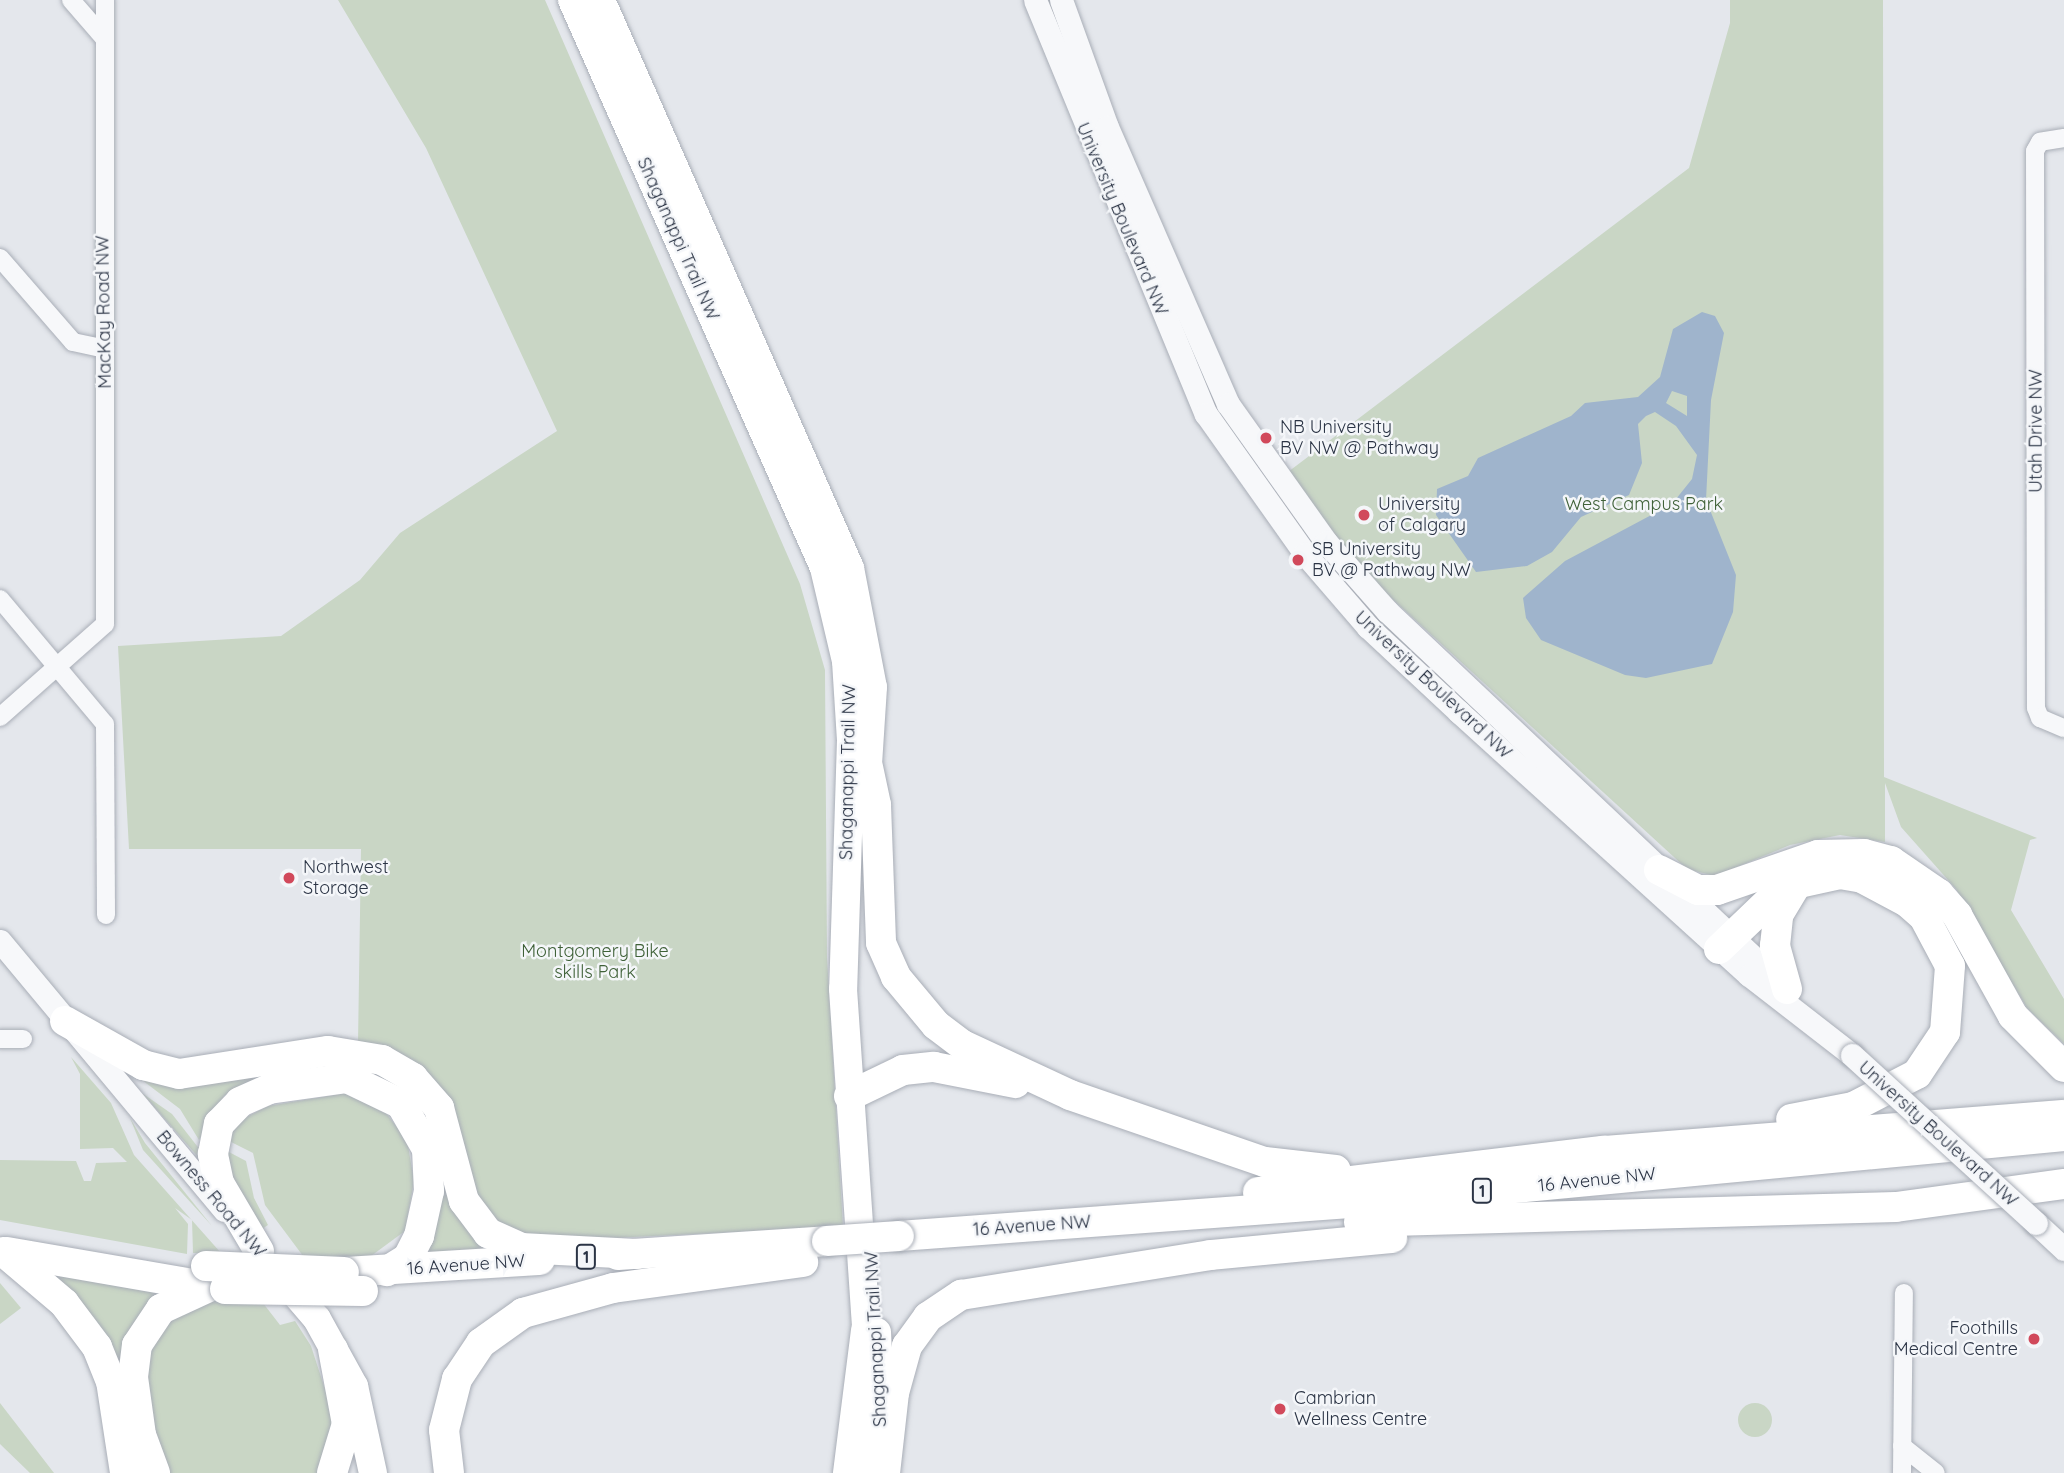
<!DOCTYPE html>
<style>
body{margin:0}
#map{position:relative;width:2064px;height:1473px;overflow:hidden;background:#e4e7ec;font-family:Quicksand,sans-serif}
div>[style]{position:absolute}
.green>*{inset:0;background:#c9d6c5}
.round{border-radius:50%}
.water>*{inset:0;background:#9fb4cc}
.roads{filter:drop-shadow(0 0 2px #a9aeb7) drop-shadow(0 0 2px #a9aeb7)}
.minor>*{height:18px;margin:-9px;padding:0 9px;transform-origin:9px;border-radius:9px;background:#f7f8fa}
.tertiary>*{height:23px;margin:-11.5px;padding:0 11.5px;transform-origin:11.5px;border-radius:11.5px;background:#f7f8fa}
.primary>*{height:28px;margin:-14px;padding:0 14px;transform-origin:14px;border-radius:14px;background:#fff}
.trunk>*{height:30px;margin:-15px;padding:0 15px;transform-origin:15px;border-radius:15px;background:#fff}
.bridges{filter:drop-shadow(0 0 2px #a9aeb7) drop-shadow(0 0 2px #a9aeb7)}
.tertiary-bridge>*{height:23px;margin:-11.5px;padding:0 11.5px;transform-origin:11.5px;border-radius:11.5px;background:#f7f8fa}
.trunk-bridge>*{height:30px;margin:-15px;padding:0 15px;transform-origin:15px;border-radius:15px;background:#fff}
.dots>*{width:19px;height:19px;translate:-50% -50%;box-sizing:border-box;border:4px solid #f4f6f9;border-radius:50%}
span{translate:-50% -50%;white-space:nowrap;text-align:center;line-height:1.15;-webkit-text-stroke:5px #f4f6f9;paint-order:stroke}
.shield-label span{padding:2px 5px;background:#f4f6f9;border:2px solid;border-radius:5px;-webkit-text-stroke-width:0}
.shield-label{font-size:16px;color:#2b3445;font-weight:700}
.street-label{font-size:18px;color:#2b3445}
.poi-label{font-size:18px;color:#2b3445}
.left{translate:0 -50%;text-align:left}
.right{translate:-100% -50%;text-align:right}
.park-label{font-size:18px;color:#3f6138}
</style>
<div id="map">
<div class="green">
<i style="clip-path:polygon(338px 0,545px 0,800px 584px,825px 670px,827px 957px,843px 1227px,528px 1242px,482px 1212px,457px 1119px,358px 1043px,361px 849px,129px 849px,118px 646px,281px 636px,360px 580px,400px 533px,557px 431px,426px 148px)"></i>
<i style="clip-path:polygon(1730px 0,1883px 0,1884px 777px,2037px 838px,2030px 840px,2011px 910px,2064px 999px,2064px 1044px,2027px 1008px,1956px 889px,1901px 827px,1885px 783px,1885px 842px,1840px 835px,1790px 845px,1715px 876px,1687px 869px,1330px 542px,1288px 472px,1689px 168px,1730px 23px)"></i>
<i style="clip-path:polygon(71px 1057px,111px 1103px,134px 1155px,221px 1253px,193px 1253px,192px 1220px,175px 1208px,188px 1224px,187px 1254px,0 1220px,0 1160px,76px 1161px,84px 1181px,91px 1181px,96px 1163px,127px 1162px,113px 1148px,80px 1149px,80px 1074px)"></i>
<i style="clip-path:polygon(279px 1070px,224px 1096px,199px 1140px,180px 1109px,142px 1080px)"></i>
<i style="clip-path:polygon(142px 1093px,172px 1114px,201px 1151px,199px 1158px)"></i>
<i style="clip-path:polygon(346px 1093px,382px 1108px,407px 1140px,414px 1181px,405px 1231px,371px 1256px,306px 1260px,265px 1205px,253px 1153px,227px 1140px,241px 1120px,268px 1106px)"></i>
<i style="clip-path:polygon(130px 1118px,145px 1143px,212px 1226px,143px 1150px)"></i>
<i style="clip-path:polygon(227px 1151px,246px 1161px,254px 1198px,268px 1225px,262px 1229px,223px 1162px)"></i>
<i style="clip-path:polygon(444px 1176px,491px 1249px,427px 1255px)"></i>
<i style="clip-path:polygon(51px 1274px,162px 1294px,123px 1369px)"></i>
<i style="clip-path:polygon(0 1283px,21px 1308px,0 1324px)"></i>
<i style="clip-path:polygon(212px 1299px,263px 1303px,280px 1325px,295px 1321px,311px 1346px,335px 1420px,318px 1473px,165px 1473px,160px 1467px,142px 1365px,164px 1320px)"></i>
<i class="round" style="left:1738px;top:1403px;width:34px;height:34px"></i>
<i style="clip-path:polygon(0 1403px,54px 1473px,30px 1473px,0 1444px)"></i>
</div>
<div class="water">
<i style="clip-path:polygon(evenodd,1702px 312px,1715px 316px,1724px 333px,1711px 400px,1706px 500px,1736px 575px,1733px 612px,1712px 664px,1646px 678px,1625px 675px,1541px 640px,1526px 618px,1523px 598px,1565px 561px,1672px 504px,1692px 479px,1697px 455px,1676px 426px,1655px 412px,1646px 416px,1638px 424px,1642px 463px,1629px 495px,1581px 517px,1552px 552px,1527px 566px,1476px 572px,1436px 515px,1437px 489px,1468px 476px,1478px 458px,1571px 416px,1585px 403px,1638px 397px,1660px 377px,1673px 329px,1702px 312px,1672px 391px,1687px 396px,1687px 416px,1666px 403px,1672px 391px)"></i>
</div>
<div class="roads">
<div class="minor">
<i style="left:71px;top:0;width:50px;rotate:49deg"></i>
<i style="left:2064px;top:138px;width:24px;rotate:171deg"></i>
<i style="left:2040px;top:142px;width:10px;rotate:119deg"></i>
<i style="left:2035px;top:151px;width:557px;rotate:89.9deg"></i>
<i style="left:2036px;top:708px;width:11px;rotate:68deg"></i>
<i style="left:2040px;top:718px;width:26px;rotate:23deg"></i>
<i style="left:0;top:258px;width:111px;rotate:49deg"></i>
<i style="left:73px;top:342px;width:33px;rotate:12deg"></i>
<i style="left:0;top:599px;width:163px;rotate:50deg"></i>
<i style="left:105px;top:724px;width:191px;rotate:89.7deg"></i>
<i style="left:0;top:717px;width:140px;rotate:-41.5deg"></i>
<i style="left:105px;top:624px;width:624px;rotate:-90deg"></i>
<i style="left:0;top:1039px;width:23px"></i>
<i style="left:1902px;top:1446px;width:43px;rotate:38.5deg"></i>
<i style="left:1902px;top:1473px;width:180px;rotate:-89.4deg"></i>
</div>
<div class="tertiary">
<i style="left:1035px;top:0;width:448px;rotate:67.6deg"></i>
<i style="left:1206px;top:414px;width:171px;rotate:54.7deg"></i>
<i style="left:1305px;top:554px;width:96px;rotate:49.2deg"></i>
<i style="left:1368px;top:627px;width:125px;rotate:43deg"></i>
<i style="left:1459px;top:712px;width:391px;rotate:42.2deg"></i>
<i style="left:1749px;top:975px;width:130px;rotate:37.8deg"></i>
<i style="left:1061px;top:0;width:135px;rotate:70.1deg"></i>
<i style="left:1107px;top:127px;width:302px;rotate:66.4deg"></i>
<i style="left:1228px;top:404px;width:169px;rotate:54.6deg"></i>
<i style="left:1326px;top:542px;width:92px;rotate:48.5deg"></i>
<i style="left:1387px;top:611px;width:550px;rotate:43.38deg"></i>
<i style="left:0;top:941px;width:350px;rotate:50.2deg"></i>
<i style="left:2036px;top:1223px;width:38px;rotate:43deg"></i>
</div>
<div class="primary">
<i style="left:572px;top:0;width:621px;rotate:66.07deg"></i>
<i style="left:824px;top:568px;width:96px;rotate:76.7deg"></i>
<i style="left:846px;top:661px;width:79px;rotate:86.4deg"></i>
<i style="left:851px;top:740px;width:249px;rotate:91.8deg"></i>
<i style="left:843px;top:989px;width:366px;rotate:86.1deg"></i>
<i style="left:601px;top:0;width:620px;rotate:66.33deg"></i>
<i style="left:850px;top:568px;width:121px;rotate:79.1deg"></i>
<i style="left:873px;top:687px;width:77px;rotate:93.7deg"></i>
<i style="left:281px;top:1277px;width:55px;rotate:49.4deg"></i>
<i style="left:317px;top:1319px;width:77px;rotate:61.1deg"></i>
<i style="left:354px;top:1386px;width:89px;rotate:77.7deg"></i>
<i style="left:877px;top:1332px;width:86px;rotate:87.3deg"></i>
<i style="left:867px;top:1473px;width:75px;rotate:-88.5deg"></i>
</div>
<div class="trunk">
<i style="left:868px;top:767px;width:39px;rotate:78deg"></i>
<i style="left:876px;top:805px;width:138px;rotate:87.9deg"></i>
<i style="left:881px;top:943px;width:37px;rotate:66deg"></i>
<i style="left:896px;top:977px;width:62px;rotate:50.2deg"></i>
<i style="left:936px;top:1025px;width:34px;rotate:37deg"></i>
<i style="left:963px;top:1045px;width:118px;rotate:25deg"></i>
<i style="left:1070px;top:1095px;width:206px;rotate:19deg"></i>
<i style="left:1265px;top:1162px;width:71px;rotate:6.4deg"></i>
<i style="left:1659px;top:870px;width:44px;rotate:27.1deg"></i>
<i style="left:1698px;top:890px;width:19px"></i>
<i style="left:1717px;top:890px;width:107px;rotate:-19.1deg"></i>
<i style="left:1818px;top:855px;width:46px;rotate:-1.2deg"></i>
<i style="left:1864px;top:854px;width:28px;rotate:15deg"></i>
<i style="left:1891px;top:861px;width:58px;rotate:34.5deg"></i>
<i style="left:1939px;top:894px;width:28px;rotate:49deg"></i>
<i style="left:1957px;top:915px;width:115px;rotate:61deg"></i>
<i style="left:2013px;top:1016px;width:72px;rotate:45deg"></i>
<i style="left:1719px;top:949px;width:91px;rotate:-43.7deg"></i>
<i style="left:1785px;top:886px;width:56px;rotate:-12.3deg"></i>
<i style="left:1840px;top:874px;width:22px;rotate:10deg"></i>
<i style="left:1862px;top:878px;width:51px;rotate:28.1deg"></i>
<i style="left:1907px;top:902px;width:23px;rotate:41deg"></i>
<i style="left:1924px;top:917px;width:55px;rotate:62deg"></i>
<i style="left:1950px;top:966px;width:66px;rotate:94.3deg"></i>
<i style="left:1945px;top:1032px;width:50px;rotate:123.7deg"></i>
<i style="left:1917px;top:1074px;width:72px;rotate:152.7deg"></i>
<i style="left:1853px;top:1107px;width:63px;rotate:169deg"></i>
<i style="left:1787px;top:989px;width:45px;rotate:-105.6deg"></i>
<i style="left:1775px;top:946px;width:31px;rotate:-84deg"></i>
<i style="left:1778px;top:915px;width:35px;rotate:-59deg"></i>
<i style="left:65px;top:1021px;width:90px;rotate:29.4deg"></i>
<i style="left:143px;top:1065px;width:37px;rotate:14deg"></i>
<i style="left:179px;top:1074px;width:151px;rotate:-8.8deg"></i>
<i style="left:328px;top:1051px;width:55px;rotate:9.5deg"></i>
<i style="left:382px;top:1060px;width:36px;rotate:30deg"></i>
<i style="left:413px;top:1078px;width:40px;rotate:49deg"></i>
<i style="left:439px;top:1108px;width:96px;rotate:75deg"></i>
<i style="left:464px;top:1201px;width:40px;rotate:53deg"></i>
<i style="left:488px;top:1233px;width:36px;rotate:24deg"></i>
<i style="left:521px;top:1248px;width:115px;rotate:3deg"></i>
<i style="left:849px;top:1096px;width:60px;rotate:-25.7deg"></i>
<i style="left:903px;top:1070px;width:31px;rotate:-6deg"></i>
<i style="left:934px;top:1067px;width:83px;rotate:11.2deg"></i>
<i style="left:1258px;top:1192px;width:348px;rotate:-6.8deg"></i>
<i style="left:1604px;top:1151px;width:461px;rotate:-4.5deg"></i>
<i style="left:1359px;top:1222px;width:537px;rotate:-1.6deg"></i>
<i style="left:1896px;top:1207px;width:170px;rotate:-7.8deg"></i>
<i style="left:899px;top:1236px;width:479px;rotate:-4.2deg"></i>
<i style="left:1377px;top:1201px;width:690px;rotate:-5.4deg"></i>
<i style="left:259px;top:1251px;width:79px;rotate:-120.5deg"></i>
<i style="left:219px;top:1183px;width:30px;rotate:-102deg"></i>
<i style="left:213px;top:1154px;width:31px;rotate:-79deg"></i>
<i style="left:219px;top:1124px;width:30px;rotate:-46deg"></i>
<i style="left:240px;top:1102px;width:32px;rotate:-24deg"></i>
<i style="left:269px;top:1089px;width:79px;rotate:-8deg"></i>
<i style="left:347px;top:1078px;width:60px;rotate:25.7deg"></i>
<i style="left:401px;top:1104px;width:52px;rotate:60deg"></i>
<i style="left:427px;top:1149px;width:42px;rotate:87.3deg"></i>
<i style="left:429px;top:1191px;width:46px;rotate:102.5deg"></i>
<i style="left:419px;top:1236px;width:25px;rotate:117deg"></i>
<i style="left:408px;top:1258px;width:25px;rotate:148deg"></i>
<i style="left:4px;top:1252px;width:79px;rotate:40.4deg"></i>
<i style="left:64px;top:1303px;width:55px;rotate:53.1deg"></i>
<i style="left:97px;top:1347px;width:37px;rotate:68deg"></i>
<i style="left:111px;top:1381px;width:93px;rotate:81.3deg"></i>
<i style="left:7px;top:1252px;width:199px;rotate:9.8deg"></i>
<i style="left:618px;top:1255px;width:209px;rotate:-3.8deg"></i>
<i style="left:344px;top:1272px;width:196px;rotate:-3.5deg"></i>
<i style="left:155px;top:1473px;width:40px;rotate:-110.2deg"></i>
<i style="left:141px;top:1435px;width:59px;rotate:-97.9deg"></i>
<i style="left:133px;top:1377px;width:32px;rotate:-83deg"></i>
<i style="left:137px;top:1345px;width:43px;rotate:-56.3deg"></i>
<i style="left:161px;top:1309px;width:53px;rotate:-24.6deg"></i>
<i style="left:332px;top:1473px;width:51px;rotate:-73deg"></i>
<i style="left:347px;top:1424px;width:76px;rotate:-100.6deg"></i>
<i style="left:449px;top:1473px;width:43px;rotate:-96.6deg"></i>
<i style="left:444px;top:1430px;width:53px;rotate:-75.7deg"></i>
<i style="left:457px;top:1379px;width:43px;rotate:-56.3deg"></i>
<i style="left:481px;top:1343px;width:52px;rotate:-35.5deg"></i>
<i style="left:523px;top:1313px;width:93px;rotate:-15.5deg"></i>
<i style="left:613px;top:1288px;width:192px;rotate:-7.8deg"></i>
<i style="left:848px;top:1473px;width:144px;rotate:-82.8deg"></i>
<i style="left:885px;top:1473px;width:81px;rotate:-83.6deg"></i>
<i style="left:894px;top:1393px;width:49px;rotate:-74.5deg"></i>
<i style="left:907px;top:1346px;width:36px;rotate:-54deg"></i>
<i style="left:928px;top:1317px;width:40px;rotate:-34deg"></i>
<i style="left:961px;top:1295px;width:253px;rotate:-9.1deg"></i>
<i style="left:1211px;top:1255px;width:182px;rotate:-5.4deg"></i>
</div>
</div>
<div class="bridges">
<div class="tertiary-bridge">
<i style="left:1852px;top:1055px;width:249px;rotate:42.4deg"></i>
</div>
<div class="trunk-bridge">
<i style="left:827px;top:1241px;width:72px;rotate:-4deg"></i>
<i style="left:206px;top:1266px;width:138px;rotate:2.5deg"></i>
<i style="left:225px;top:1289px;width:138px;rotate:0.8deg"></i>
</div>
</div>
<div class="dots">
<i style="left:1266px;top:438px;background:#d1495b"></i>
<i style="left:1364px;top:515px;background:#d1495b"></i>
<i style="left:1298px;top:560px;background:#d1495b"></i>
<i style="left:289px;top:878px;background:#d1495b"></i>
<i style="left:2034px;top:1339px;background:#d1495b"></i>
<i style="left:1280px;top:1409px;background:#d1495b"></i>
</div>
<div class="shield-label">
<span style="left:1482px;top:1191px">1</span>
<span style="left:586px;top:1257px">1</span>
</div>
<div class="street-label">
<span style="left:1122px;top:219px;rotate:67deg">University Boulevard NW</span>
<span style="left:678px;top:239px;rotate:66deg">Shaganappi Trail NW</span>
<span style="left:104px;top:312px;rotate:-91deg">MacKay Road NW</span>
<span style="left:2036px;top:431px;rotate:-90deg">Utah Drive NW</span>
<span style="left:1433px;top:685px;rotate:43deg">University Boulevard NW</span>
<span style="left:848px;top:772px;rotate:-89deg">Shaganappi Trail NW</span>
<span style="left:1938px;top:1134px;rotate:42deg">University Boulevard NW</span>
<span style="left:1597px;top:1180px;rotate:-6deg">16 Avenue NW</span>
<span style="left:211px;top:1194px;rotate:50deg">Bowness Road NW</span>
<span style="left:1032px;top:1226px;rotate:-4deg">16 Avenue NW</span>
<span style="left:466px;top:1265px;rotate:-4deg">16 Avenue NW</span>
<span style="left:876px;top:1339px;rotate:-93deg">Shaganappi Trail NW</span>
</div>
<div class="poi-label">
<span class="left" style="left:1280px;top:438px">NB University<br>BV NW @ Pathway</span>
<span class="left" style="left:1378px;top:515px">University<br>of Calgary</span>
<span class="left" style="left:1312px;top:560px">SB University<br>BV @ Pathway NW</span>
<span class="left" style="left:303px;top:878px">Northwest<br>Storage</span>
<span class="right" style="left:2018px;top:1339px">Foothills<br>Medical Centre</span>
<span class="left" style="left:1294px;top:1409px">Cambrian<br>Wellness Centre</span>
</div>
<div class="park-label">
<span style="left:1644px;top:504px">West Campus Park</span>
<span style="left:595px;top:962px">Montgomery Bike<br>skills Park</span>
</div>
</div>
